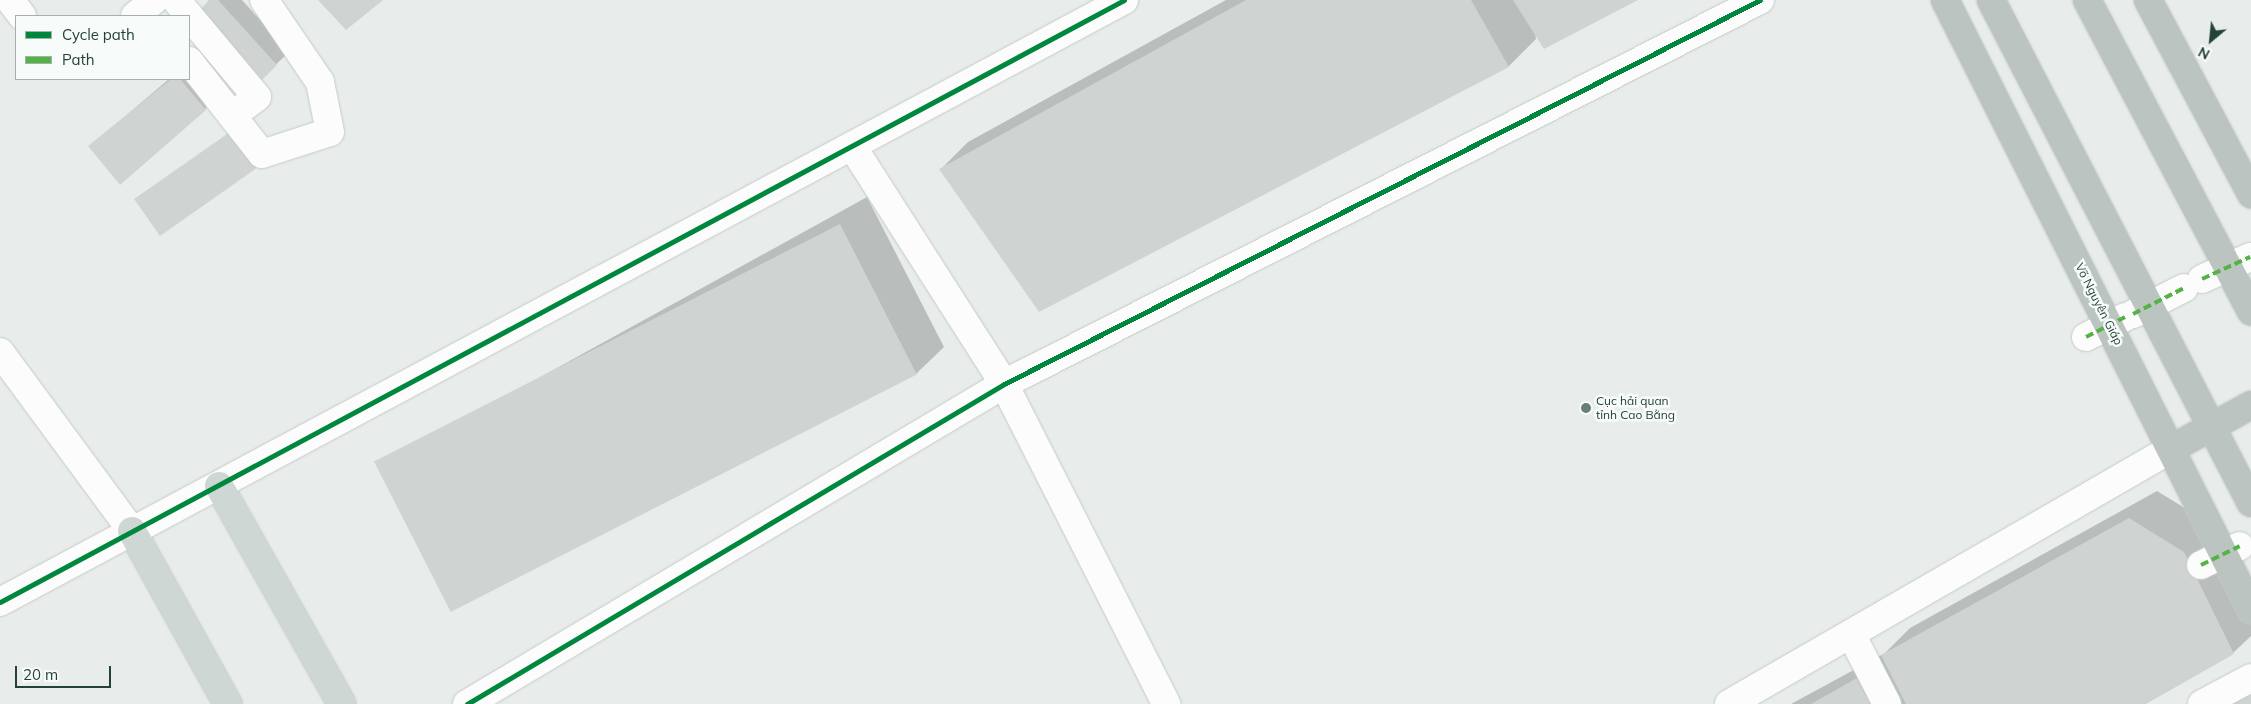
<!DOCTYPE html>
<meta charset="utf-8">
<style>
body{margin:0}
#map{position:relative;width:2251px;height:704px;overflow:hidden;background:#e8edeb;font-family:Mulish,sans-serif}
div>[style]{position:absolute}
.shadow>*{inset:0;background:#0003}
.building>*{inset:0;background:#cfd4d2;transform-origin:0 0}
.roads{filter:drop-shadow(0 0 1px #c5cac8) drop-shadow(0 0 1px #c5cac8)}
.minor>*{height:28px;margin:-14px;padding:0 14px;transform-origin:14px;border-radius:14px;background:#fcfcfc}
.major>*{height:28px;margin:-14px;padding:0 14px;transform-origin:14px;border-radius:14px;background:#cfd7d5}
.highway>*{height:28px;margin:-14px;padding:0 14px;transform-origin:14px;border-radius:14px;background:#bcc4c2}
.quiet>*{height:4px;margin-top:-2px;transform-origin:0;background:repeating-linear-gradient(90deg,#55b346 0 8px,transparent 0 12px)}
.cycleway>*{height:5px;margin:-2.5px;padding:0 2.5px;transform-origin:2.5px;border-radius:2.5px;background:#00873e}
.dots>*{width:14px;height:14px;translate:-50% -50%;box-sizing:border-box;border:2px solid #f7fbf9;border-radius:50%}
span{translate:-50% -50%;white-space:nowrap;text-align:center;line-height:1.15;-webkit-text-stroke:5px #f7fbf9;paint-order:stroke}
.street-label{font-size:12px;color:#24423a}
.poi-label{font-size:12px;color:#24423a}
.left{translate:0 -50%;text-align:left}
.legend{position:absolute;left:15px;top:15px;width:175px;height:65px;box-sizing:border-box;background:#f7fbf9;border:1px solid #a3b1ad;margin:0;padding:6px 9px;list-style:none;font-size:15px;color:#24423a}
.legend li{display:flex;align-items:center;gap:10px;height:25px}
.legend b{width:25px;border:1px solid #a3b1ad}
.north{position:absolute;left:2186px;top:15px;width:50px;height:50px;-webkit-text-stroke:4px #f7fbf9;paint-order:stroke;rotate:208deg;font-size:14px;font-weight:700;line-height:20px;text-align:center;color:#24423a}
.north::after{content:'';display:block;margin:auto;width:18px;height:22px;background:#24423a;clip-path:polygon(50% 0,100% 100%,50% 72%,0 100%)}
.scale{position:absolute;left:15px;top:666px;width:96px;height:22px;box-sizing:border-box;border:2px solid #24423a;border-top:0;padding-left:6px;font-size:15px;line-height:18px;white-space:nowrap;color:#24423a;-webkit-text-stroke:4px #f7fbf9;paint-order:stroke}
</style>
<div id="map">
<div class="shadow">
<i style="clip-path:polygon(211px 0,242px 0,289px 52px,262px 78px)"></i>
<i style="clip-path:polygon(1226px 0,1636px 0,1535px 33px,1536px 39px,1509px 66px,1039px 310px,941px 169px,968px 142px)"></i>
<i style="clip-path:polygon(169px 79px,189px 79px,222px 91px,205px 109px,90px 146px)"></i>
<i style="clip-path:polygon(248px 116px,273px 150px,255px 168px,143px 208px)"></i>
<i style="clip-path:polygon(867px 197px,944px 347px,916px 374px,383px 476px,410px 449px)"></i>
<i style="clip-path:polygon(2157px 491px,2211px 524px,2251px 606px,2251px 636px,2233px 653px,2144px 704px,1791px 704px,1885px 653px,1910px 628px)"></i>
</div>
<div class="building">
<i style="clip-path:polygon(209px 0,218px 0,277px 65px,262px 80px,201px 9px)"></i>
<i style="clip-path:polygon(318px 0,383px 0,346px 30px)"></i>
<i style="clip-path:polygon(1246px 0,1471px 0,1509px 67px,1039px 312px,939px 169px)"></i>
<i style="clip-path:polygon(1513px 0,1638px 0,1544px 49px)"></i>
<i style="clip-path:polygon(171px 79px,180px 79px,206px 110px,120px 185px,88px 146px)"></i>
<i style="left:230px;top:132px;width:45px;height:117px;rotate:55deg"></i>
<i style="left:840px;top:224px;width:169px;height:523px;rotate:63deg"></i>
<i style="clip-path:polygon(2129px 518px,2184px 552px,2234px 654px,2146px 704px,1906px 704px,1881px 655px)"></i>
<i style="clip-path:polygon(1857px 678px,1871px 704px,1811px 704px)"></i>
<i style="clip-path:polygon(2251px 693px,2251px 704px,2232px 704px)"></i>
</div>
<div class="roads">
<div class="minor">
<i style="left:10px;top:0;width:20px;rotate:53deg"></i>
<i style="left:176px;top:0;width:126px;rotate:50.1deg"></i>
<i style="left:257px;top:97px;width:31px;rotate:143deg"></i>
<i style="left:135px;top:16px;width:25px;rotate:-40deg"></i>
<i style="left:189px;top:61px;width:118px;rotate:51.9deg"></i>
<i style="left:262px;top:154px;width:71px;rotate:-17.9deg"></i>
<i style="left:330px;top:132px;width:51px;rotate:-101.3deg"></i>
<i style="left:320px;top:82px;width:99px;rotate:-124.3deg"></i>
<i style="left:852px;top:146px;width:282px;rotate:57.4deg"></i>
<i style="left:1004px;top:384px;width:359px;rotate:63.1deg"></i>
<i style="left:2202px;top:279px;width:53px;rotate:-24.6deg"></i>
<i style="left:2133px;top:314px;width:57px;rotate:-27deg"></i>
<i style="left:2086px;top:337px;width:44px;rotate:-27.1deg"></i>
<i style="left:0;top:352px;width:222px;rotate:53.6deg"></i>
<i style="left:2201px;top:565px;width:43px;rotate:-26deg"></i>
<i style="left:0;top:602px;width:1275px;rotate:-28.17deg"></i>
<i style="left:1851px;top:634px;width:79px;rotate:62.8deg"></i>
<i style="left:467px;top:704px;width:625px;rotate:-30.79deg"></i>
<i style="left:1004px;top:384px;width:848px;rotate:-26.93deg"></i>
<i style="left:1729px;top:704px;width:510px;rotate:-29.98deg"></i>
<i style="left:2202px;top:704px;width:55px;rotate:-28deg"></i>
</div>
<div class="major">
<i style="left:219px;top:486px;width:250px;rotate:60.6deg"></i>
<i style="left:132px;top:531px;width:198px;rotate:61deg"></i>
</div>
<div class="highway">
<i style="left:1945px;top:0;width:682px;rotate:63.32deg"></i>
<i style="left:1991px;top:0;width:566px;rotate:62.67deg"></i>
<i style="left:2087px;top:0;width:352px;rotate:62.2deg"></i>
<i style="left:2148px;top:0;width:220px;rotate:62deg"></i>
<i style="left:2171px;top:449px;width:91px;rotate:-28.8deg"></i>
</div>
</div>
<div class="quiet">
<i style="left:2202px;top:279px;width:53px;rotate:-24.6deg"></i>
<i style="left:2133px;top:314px;width:57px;rotate:-27deg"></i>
<i style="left:2086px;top:337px;width:44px;rotate:-27.1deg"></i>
<i style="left:2201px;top:565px;width:43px;rotate:-26deg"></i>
</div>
<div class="cycleway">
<i style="left:0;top:602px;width:1275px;rotate:-28.17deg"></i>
<i style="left:467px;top:704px;width:625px;rotate:-30.79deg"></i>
<i style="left:1004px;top:384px;width:848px;rotate:-26.93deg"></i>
</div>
<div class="dots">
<i style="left:1586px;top:408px;background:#697e78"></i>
</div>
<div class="street-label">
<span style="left:2099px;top:304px;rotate:63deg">Võ Nguyên Giáp</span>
</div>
<div class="poi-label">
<span class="left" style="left:1596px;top:408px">Cục hải quan<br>tỉnh Cao Bằng</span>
</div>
<ul class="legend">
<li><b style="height:6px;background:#00873e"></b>Cycle path</li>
<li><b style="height:6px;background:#55b346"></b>Path</li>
</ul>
<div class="north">N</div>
<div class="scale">20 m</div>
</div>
